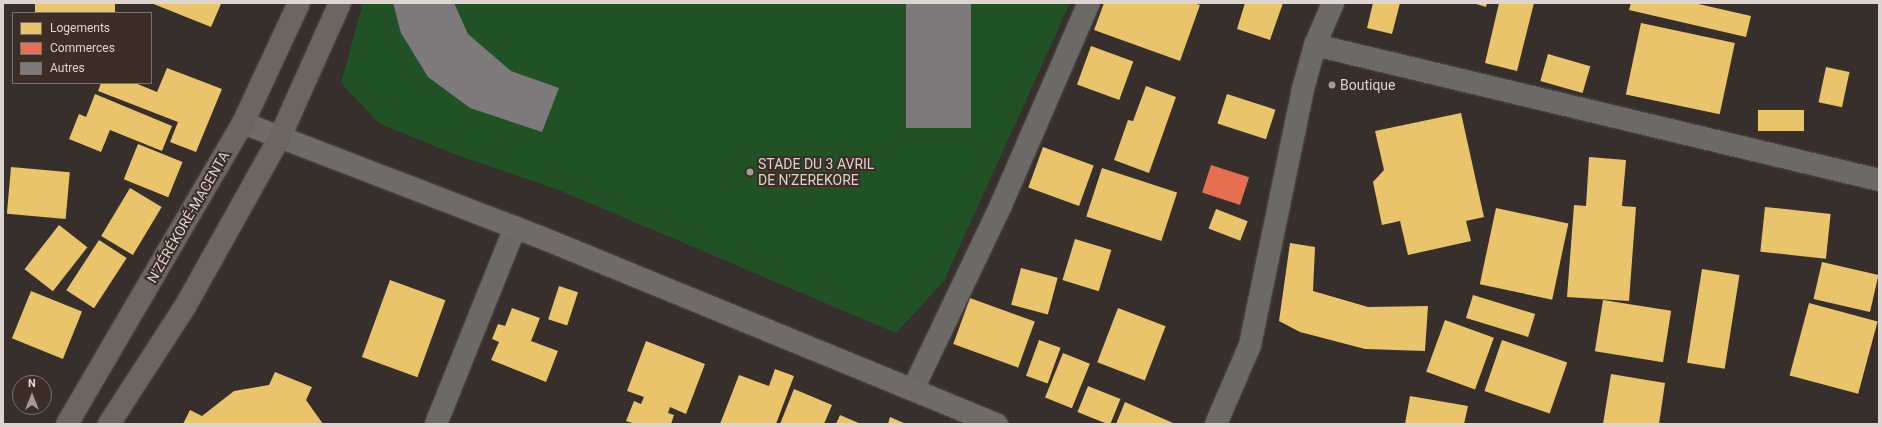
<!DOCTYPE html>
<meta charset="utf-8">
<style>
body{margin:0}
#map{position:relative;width:1882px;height:427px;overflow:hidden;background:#372f2b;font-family:Roboto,sans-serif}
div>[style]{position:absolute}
.green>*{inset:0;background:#215226}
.homes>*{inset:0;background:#e9c46a;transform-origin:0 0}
.shops>*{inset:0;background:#e76f51;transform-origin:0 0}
.building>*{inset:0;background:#7e797b;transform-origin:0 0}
.roads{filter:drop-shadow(0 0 1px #544e4a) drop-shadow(0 0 1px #544e4a)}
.street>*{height:22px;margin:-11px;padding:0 11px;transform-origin:11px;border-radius:11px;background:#6c6a67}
.secondary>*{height:22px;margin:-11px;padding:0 11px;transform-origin:11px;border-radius:11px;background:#6f6b68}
.highway>*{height:22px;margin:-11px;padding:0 11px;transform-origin:11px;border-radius:11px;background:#6b6662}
.dots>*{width:11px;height:11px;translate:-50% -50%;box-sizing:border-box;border:2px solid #3c2d26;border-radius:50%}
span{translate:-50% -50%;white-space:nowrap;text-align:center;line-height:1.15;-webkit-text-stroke:4px #3c2d26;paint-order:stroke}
.poi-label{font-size:14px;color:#ded4d0}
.left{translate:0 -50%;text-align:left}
.street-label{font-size:14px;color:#ded4d0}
.frame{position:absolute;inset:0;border:4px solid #ded4d0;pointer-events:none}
.legend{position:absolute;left:12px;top:12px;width:140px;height:72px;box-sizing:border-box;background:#3c2d26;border:1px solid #7d706a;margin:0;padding:5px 7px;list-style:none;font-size:12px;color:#ded4d0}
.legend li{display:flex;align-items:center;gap:8px;height:20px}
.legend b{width:20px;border:1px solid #7d706a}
.north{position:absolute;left:12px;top:375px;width:40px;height:40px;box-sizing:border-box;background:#3c2d26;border:1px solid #7d706a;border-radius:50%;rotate:0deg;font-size:11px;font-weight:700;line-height:16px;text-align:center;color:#ded4d0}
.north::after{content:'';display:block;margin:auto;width:14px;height:18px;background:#a49a96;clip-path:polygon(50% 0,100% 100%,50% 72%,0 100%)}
</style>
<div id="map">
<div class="green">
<i style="clip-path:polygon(363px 3px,1070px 3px,944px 281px,896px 333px,559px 190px,451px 153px,379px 123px,341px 83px)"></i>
</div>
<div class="homes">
<i style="left:35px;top:3px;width:80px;height:11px"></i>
<i style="clip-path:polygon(151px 3px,217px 3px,221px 4px,211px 27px)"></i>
<i style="clip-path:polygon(1104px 3px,1193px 3px,1200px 5px,1180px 61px,1094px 30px)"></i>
<i style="clip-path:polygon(1245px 3px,1283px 3px,1270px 40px,1237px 29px)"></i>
<i style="clip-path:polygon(1373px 3px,1400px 3px,1392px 34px,1367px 28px)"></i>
<i style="clip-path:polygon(1473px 3px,1487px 3px,1486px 7px)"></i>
<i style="clip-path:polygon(1499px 3px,1534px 3px,1517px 71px,1485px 63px)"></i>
<i style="clip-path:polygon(1631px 3px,1694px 3px,1751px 16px,1746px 37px,1629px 10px)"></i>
<i style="left:1641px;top:23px;width:96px;height:73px;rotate:12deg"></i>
<i style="left:1091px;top:46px;width:45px;height:41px;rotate:20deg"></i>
<i style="left:1548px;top:54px;width:44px;height:28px;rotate:16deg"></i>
<i style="left:1826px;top:67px;width:24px;height:36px;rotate:12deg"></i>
<i style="clip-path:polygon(167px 68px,222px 89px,196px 152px,170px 142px,178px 122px,98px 91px,101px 83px,135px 83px,157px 92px)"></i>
<i style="clip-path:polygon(1146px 86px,1176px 97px,1149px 173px,1114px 160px,1128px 120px,1133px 121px)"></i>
<i style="clip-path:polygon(95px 94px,172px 126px,162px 151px,110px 130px,101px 152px,69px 139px,79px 114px,86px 117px)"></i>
<i style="left:1227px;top:94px;width:51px;height:31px;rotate:18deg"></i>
<i style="left:1758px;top:110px;width:46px;height:21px"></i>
<i style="clip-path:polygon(1461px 113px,1484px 217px,1466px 221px,1471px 241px,1408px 255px,1400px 221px,1382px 225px,1373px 182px,1384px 170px,1375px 131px)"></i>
<i style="left:138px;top:144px;width:48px;height:38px;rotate:22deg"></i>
<i style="left:1043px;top:147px;width:54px;height:43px;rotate:20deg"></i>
<i style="clip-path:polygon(1589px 157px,1626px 160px,1622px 206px,1636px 207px,1629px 301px,1567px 297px,1574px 205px,1586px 206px)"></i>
<i style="left:11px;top:167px;width:59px;height:47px;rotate:5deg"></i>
<i style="left:1102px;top:168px;width:79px;height:51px;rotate:18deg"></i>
<i style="left:130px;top:188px;width:37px;height:56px;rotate:31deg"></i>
<i style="left:1765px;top:207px;width:66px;height:45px;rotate:6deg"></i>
<i style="left:1496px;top:208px;width:74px;height:78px;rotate:12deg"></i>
<i style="left:1216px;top:209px;width:34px;height:21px;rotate:21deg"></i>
<i style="left:59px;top:225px;width:36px;height:56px;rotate:38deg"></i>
<i style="left:1075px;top:239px;width:38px;height:43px;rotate:17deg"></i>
<i style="left:99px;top:240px;width:33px;height:60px;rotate:33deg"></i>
<i style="clip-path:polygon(1290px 243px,1315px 247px,1313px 291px,1368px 307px,1428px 306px,1425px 351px,1365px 349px,1300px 332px,1279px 321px)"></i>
<i style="left:1822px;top:262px;width:58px;height:38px;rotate:13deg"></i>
<i style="left:1021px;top:268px;width:38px;height:38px;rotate:15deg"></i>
<i style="left:1702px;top:269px;width:38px;height:95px;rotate:9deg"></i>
<i style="left:390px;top:280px;width:59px;height:82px;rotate:20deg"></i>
<i style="left:559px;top:286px;width:20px;height:35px;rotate:18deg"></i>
<i style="left:31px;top:291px;width:55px;height:51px;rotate:22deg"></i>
<i style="left:1473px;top:295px;width:65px;height:24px;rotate:17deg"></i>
<i style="left:970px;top:298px;width:69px;height:49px;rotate:20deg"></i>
<i style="left:1603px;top:300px;width:69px;height:52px;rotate:9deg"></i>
<i style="left:1809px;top:303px;width:71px;height:75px;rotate:15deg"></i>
<i style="clip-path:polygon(512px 308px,540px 318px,531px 341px,558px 351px,546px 382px,491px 360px,499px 342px,492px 339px,498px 324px,505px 326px)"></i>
<i style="left:1118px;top:308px;width:51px;height:58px;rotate:21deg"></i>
<i style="left:1445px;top:320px;width:52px;height:55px;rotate:20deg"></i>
<i style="left:1039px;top:340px;width:23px;height:38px;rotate:20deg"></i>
<i style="left:1502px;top:340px;width:69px;height:54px;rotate:19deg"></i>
<i style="clip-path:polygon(646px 341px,705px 364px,686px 414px,670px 407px,668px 413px,674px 415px,671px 424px,636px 424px,626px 421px,634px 401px,641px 404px,644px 397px,627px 391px)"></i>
<i style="left:1063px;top:353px;width:29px;height:48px;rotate:22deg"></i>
<i style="clip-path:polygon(775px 369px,794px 376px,776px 424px,720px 424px,739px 375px,769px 386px)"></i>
<i style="clip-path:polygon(275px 372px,312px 387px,306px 400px,323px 424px,183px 424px,190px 410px,202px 416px,234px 391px,269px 385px)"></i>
<i style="clip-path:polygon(1611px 374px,1665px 383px,1659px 424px,1603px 424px)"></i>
<i style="left:1088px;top:386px;width:35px;height:28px;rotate:22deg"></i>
<i style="clip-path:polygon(794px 389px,832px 405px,824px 424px,780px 424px)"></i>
<i style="clip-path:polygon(1410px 396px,1468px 406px,1464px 424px,1405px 424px)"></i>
<i style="clip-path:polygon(1125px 402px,1173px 423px,1172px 424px,1116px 424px)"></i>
<i style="clip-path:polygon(840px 415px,861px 424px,836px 424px)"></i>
<i style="clip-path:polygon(890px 417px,906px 424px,888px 424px)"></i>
</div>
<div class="shops">
<i style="left:1211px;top:165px;width:40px;height:29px;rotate:18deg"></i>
</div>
<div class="building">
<i style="clip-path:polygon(393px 3px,454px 3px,468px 34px,511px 71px,559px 88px,542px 132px,470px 108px,428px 77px,401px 33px)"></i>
<i style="left:906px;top:3px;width:65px;height:125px"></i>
</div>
<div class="roads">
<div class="street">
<i style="left:1315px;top:45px;width:580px;rotate:13.46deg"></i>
<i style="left:913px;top:389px;width:204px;rotate:-64.4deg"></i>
<i style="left:1001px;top:205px;width:220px;rotate:-66.5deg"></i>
<i style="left:436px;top:424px;width:212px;rotate:-68.1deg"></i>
<i style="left:1216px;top:424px;width:86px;rotate:-66.7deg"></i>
<i style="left:1250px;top:345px;width:261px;rotate:-78.3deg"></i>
<i style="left:1303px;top:89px;width:46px;rotate:-74.7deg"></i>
<i style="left:1315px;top:45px;width:46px;rotate:-66.8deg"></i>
</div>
<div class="secondary">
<i style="left:243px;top:123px;width:318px;rotate:21deg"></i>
<i style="left:540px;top:237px;width:494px;rotate:22.3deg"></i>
</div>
<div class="highway">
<i style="left:67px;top:424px;width:349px;rotate:-59.7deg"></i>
<i style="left:243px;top:123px;width:132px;rotate:-65deg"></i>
<i style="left:109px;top:424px;width:142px;rotate:-57.1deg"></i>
<i style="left:186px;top:305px;width:193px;rotate:-60.8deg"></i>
<i style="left:280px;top:137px;width:147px;rotate:-65.9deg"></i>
</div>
</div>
<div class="dots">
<i style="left:1332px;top:85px;background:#a49a96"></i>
<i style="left:750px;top:172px;background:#a49a96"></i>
</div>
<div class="poi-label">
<span class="left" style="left:1340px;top:85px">Boutique</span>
<span class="left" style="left:758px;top:172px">STADE DU 3 AVRIL<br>DE N'ZEREKORE</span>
</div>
<div class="street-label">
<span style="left:188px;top:217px;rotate:-60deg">N'ZÉRÉKORÉ-MACENTA</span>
</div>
<div class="frame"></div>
<ul class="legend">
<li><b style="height:11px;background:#e9c46a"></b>Logements</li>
<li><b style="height:11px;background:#e76f51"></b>Commerces</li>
<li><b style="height:11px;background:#7e797b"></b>Autres</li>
</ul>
<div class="north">N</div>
</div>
